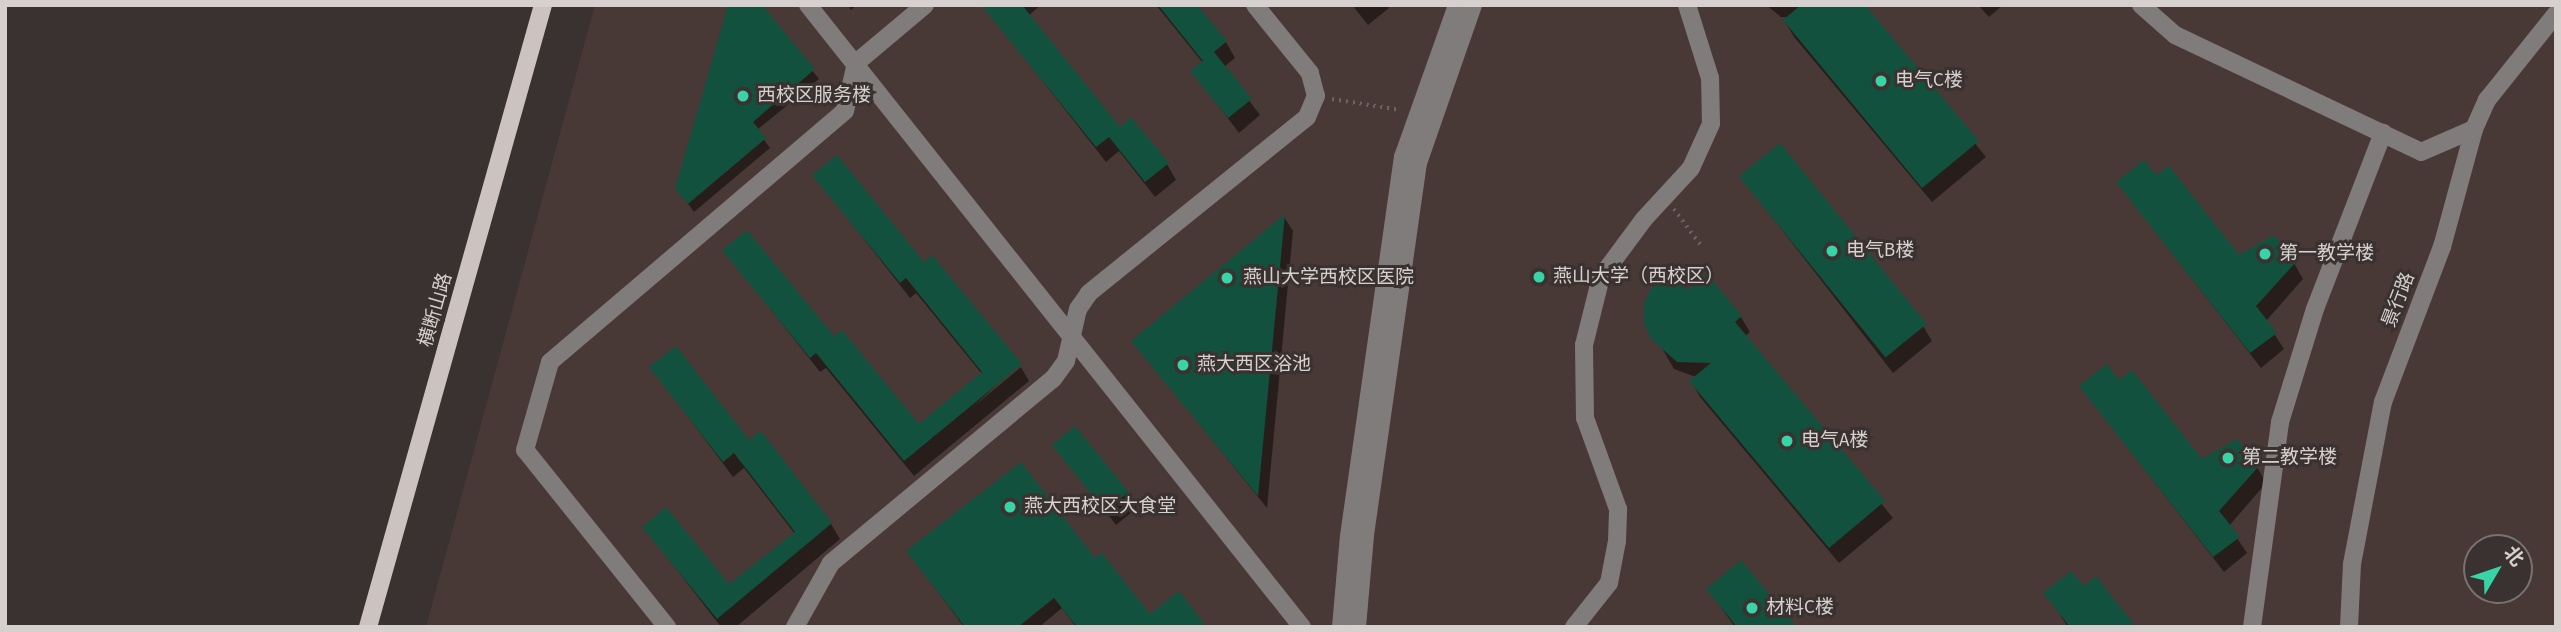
<!DOCTYPE html>
<meta charset="utf-8">
<style>
body{margin:0}
#map{position:relative;width:2561px;height:632px;overflow:hidden;background:#3a3230;font-family:"Source Sans 3","Noto Sans SC",sans-serif}
div>[style]{position:absolute}
.built>*{inset:0;background:#493936}
.shadow>*{inset:0;background:#0007}
.building>*{inset:0;background:#12513d;transform-origin:0 0}
.path>*{height:3.5px;margin-top:-1.75px;transform-origin:0;background:repeating-linear-gradient(90deg,#6b6462 0 2px,transparent 0 7px)}
.minor>*{height:18px;margin:-9px;padding:0 9px;transform-origin:9px;border-radius:9px;background:#807c7b}
.major>*{height:18px;margin:-9px;padding:0 9px;transform-origin:9px;border-radius:9px;background:#ccc3c1}
.dots>*{width:19px;height:19px;translate:-50% -50%;box-sizing:border-box;border:4px solid #3a3230;border-radius:50%}
span{translate:-50% -50%;white-space:nowrap;text-align:center;line-height:1.15;-webkit-text-stroke:6px #3a3230;paint-order:stroke}
.poi-label{font-size:19px;color:#d6d1cf}
.left{translate:0 -50%;text-align:left}
.street-label{font-size:19px;color:#d6d1cf}
.frame{position:absolute;inset:0;border:7px solid #d6d1cf;pointer-events:none}
.north{position:absolute;left:2463px;top:534px;width:70px;height:70px;box-sizing:border-box;background:#3a3230;border:2px solid #787270;border-radius:50%;rotate:51deg;font-size:19px;font-weight:700;line-height:28px;text-align:center;color:#d6d1cf}
.north::after{content:'';display:block;margin:auto;width:24px;height:32px;background:#38d4a6;clip-path:polygon(50% 0,100% 100%,50% 72%,0 100%)}
</style>
<div id="map">
<div class="built">
<i style="clip-path:polygon(evenodd,595px 5px,2556px 5px,2556px 627px,426px 627px,595px 5px,2477px 548px,2519px 548px,2519px 590px,2477px 590px,2477px 548px)"></i>
</div>
<div class="shadow">
<i style="clip-path:polygon(760px 5px,819px 79px,757px 130px,770px 148px,694px 212px,677px 189px)"></i>
<i style="clip-path:polygon(847px 5px,857px 5px,851px 10px)"></i>
<i style="clip-path:polygon(1041px 5px,1028px 16px,1119px 129px,1167px 164px,1176px 180px,1155px 197px,1119px 151px,1106px 162px,984px 6px)"></i>
<i style="clip-path:polygon(1156px 5px,1195px 5px,1226px 42px,1235px 58px,1224px 67px,1260px 115px,1239px 133px,1193px 72px,1203px 63px)"></i>
<i style="clip-path:polygon(1352px 5px,1387px 5px,1389px 8px,1368px 25px)"></i>
<i style="clip-path:polygon(1766px 5px,1863px 5px,1986px 157px,1932px 202px,1794px 37px,1785px 21px,1789px 17px,1781px 17px)"></i>
<i style="clip-path:polygon(1978px 5px,2003px 5px,1989px 17px)"></i>
<i style="clip-path:polygon(815px 176px,924px 264px,1019px 364px,973px 407px,1021px 367px,1029px 381px,914px 476px,826px 368px,820px 372px,725px 251px,834px 339px,919px 427px,982px 374px,916px 293px,910px 298px)"></i>
<i style="clip-path:polygon(1741px 177px,1923px 326px,1932px 341px,1893px 373px)"></i>
<i style="clip-path:polygon(2118px 183px,2239px 257px,2294px 263px,2303px 279px,2266px 321px,2284px 349px,2261px 368px)"></i>
<i style="clip-path:polygon(1284px 217px,1293px 231px,1267px 508px,1133px 341px)"></i>
<i style="clip-path:polygon(1687px 293px,1741px 317px,1750px 332px,1745px 336px,1893px 518px,1839px 563px,1700px 397px,1691px 381px,1696px 377px,1674px 369px,1656px 338px)"></i>
<i style="clip-path:polygon(651px 367px,749px 443px,831px 524px,840px 539px,736px 627px,721px 627px,644px 527px,728px 586px,795px 534px,744px 468px,733px 477px)"></i>
<i style="clip-path:polygon(2119px 382px,2202px 461px,2257px 467px,2266px 483px,2229px 526px,2247px 553px,2224px 572px,2081px 387px)"></i>
<i style="clip-path:polygon(1054px 445px,1128px 493px,1137px 508px,1116px 525px)"></i>
<i style="clip-path:polygon(908px 552px,1149px 616px,1205px 627px,1076px 627px,1062px 608px,1039px 627px,964px 627px)"></i>
<i style="clip-path:polygon(1708px 589px,1795px 627px,1735px 627px)"></i>
<i style="clip-path:polygon(2083px 589px,2134px 627px,2068px 627px,2046px 593px)"></i>
</div>
<div class="building">
<i style="clip-path:polygon(728px 5px,762px 5px,815px 69px,753px 122px,766px 138px,688px 204px,675px 189px)"></i>
<i style="clip-path:polygon(981px 5px,1022px 5px,1120px 127px,1131px 117px,1169px 163px,1145px 182px,1109px 137px,1096px 147px)"></i>
<i style="clip-path:polygon(1158px 5px,1197px 5px,1227px 41px,1214px 52px,1252px 99px,1228px 118px,1190px 71px,1203px 61px)"></i>
<i style="clip-path:polygon(1801px 5px,1865px 5px,1979px 141px,1922px 188px,1783px 20px)"></i>
<i style="left:1780px;top:143px;width:233px;height:53px;rotate:51deg"></i>
<i style="clip-path:polygon(837px 155px,924px 262px,932px 255px,1022px 364px,904px 461px,816px 353px,810px 358px,722px 250px,747px 230px,834px 336px,842px 330px,919px 424px,982px 372px,906px 278px,900px 283px,812px 175px)"></i>
<i style="clip-path:polygon(2144px 160px,2156px 175px,2169px 166px,2239px 255px,2274px 235px,2296px 262px,2256px 306px,2277px 333px,2250px 353px,2116px 182px)"></i>
<i style="clip-path:polygon(1285px 214px,1258px 496px,1131px 341px)"></i>
<i style="clip-path:polygon(1671px 272px,1687px 290px,1707px 274px,1742px 316px,1735px 322px,1885px 501px,1829px 548px,1689px 381px,1711px 363px,1677px 362px,1651px 339px,1644px 322px,1644px 304px,1651px 289px)"></i>
<i style="clip-path:polygon(676px 346px,749px 440px,761px 431px,832px 523px,717px 619px,642px 527px,666px 507px,729px 584px,795px 532px,734px 453px,723px 462px,649px 367px)"></i>
<i style="clip-path:polygon(2107px 364px,2119px 380px,2132px 370px,2202px 459px,2237px 439px,2259px 466px,2219px 511px,2240px 537px,2213px 557px,2079px 386px)"></i>
<i style="left:1075px;top:426px;width:85px;height:30px;rotate:51deg"></i>
<i style="clip-path:polygon(1021px 462px,1095px 558px,1102px 553px,1150px 614px,1179px 591px,1207px 627px,1077px 627px,1054px 598px,1018px 627px,965px 627px,906px 551px)"></i>
<i style="clip-path:polygon(1741px 560px,1797px 627px,1737px 627px,1706px 589px)"></i>
<i style="clip-path:polygon(2071px 571px,2084px 586px,2096px 576px,2136px 627px,2070px 627px,2043px 593px)"></i>
</div>
<div class="path">
<i style="left:1332px;top:99px;width:69px;rotate:9.2deg"></i>
<i style="left:1674px;top:209px;width:44px;rotate:53.4deg"></i>
</div>
<div class="minor">
<i style="left:808px;top:5px;width:794px;rotate:51.54deg"></i>
<i style="left:2141px;top:5px;width:45px;rotate:41.4deg"></i>
<i style="left:2175px;top:35px;width:272px;rotate:25.4deg"></i>
<i style="left:2421px;top:152px;width:58px;rotate:-23.5deg"></i>
<i style="left:667px;top:627px;width:227px;rotate:-128.7deg"></i>
<i style="left:525px;top:450px;width:91px;rotate:-74.1deg"></i>
<i style="left:550px;top:362px;width:387px;rotate:-40.4deg"></i>
<i style="left:845px;top:111px;width:49px;rotate:-77.1deg"></i>
<i style="left:856px;top:63px;width:90px;rotate:-40deg"></i>
<i style="left:795px;top:627px;width:73px;rotate:-60.6deg"></i>
<i style="left:831px;top:563px;width:288px;rotate:-39.7deg"></i>
<i style="left:1053px;top:379px;width:22px;rotate:-54deg"></i>
<i style="left:1066px;top:361px;width:53px;rotate:-77deg"></i>
<i style="left:1078px;top:309px;width:19px;rotate:-55deg"></i>
<i style="left:1089px;top:293px;width:280px;rotate:-38.9deg"></i>
<i style="left:1307px;top:117px;width:23px;rotate:-67deg"></i>
<i style="left:1316px;top:96px;width:24px;rotate:-105deg"></i>
<i style="left:1310px;top:73px;width:87px;rotate:-129deg"></i>
<i style="left:1341px;top:627px;width:91px;rotate:-85deg"></i>
<i style="left:1349px;top:536px;width:383px;rotate:-81.9deg"></i>
<i style="left:1403px;top:157px;width:161px;rotate:-70.4deg"></i>
<i style="left:1357px;top:627px;width:92px;rotate:-85deg"></i>
<i style="left:1365px;top:535px;width:376px;rotate:-81.9deg"></i>
<i style="left:1418px;top:163px;width:167px;rotate:-70.8deg"></i>
<i style="left:1574px;top:627px;width:56px;rotate:-51.5deg"></i>
<i style="left:1609px;top:583px;width:43px;rotate:-79.2deg"></i>
<i style="left:1617px;top:541px;width:32px;rotate:-88deg"></i>
<i style="left:1618px;top:509px;width:97px;rotate:-109.9deg"></i>
<i style="left:1585px;top:418px;width:73px;rotate:-90.8deg"></i>
<i style="left:1584px;top:345px;width:70px;rotate:-76deg"></i>
<i style="left:1601px;top:277px;width:72px;rotate:-53.4deg"></i>
<i style="left:1644px;top:219px;width:69px;rotate:-47.3deg"></i>
<i style="left:1691px;top:168px;width:48px;rotate:-65.6deg"></i>
<i style="left:1711px;top:124px;width:46px;rotate:-91.2deg"></i>
<i style="left:1710px;top:78px;width:77px;rotate:-107.5deg"></i>
<i style="left:2252px;top:627px;width:207px;rotate:-82.2deg"></i>
<i style="left:2280px;top:422px;width:118px;rotate:-72.8deg"></i>
<i style="left:2315px;top:309px;width:189px;rotate:-68.9deg"></i>
<i style="left:2349px;top:627px;width:63px;rotate:-87.3deg"></i>
<i style="left:2352px;top:564px;width:165px;rotate:-79.2deg"></i>
<i style="left:2383px;top:402px;width:166px;rotate:-69.2deg"></i>
<i style="left:2442px;top:247px;width:122px;rotate:-74.8deg"></i>
<i style="left:2474px;top:129px;width:32px;rotate:-66deg"></i>
<i style="left:2487px;top:100px;width:110px;rotate:-51.3deg"></i>
</div>
<div class="major">
<i style="left:368px;top:627px;width:646px;rotate:-74.29deg"></i>
</div>
<div class="dots">
<i style="left:1881px;top:81px;background:#38d4a6"></i>
<i style="left:743px;top:96px;background:#38d4a6"></i>
<i style="left:1832px;top:251px;background:#38d4a6"></i>
<i style="left:2265px;top:254px;background:#38d4a6"></i>
<i style="left:1539px;top:277px;background:#38d4a6"></i>
<i style="left:1227px;top:278px;background:#38d4a6"></i>
<i style="left:1183px;top:365px;background:#38d4a6"></i>
<i style="left:1787px;top:441px;background:#38d4a6"></i>
<i style="left:2228px;top:458px;background:#38d4a6"></i>
<i style="left:1010px;top:507px;background:#38d4a6"></i>
<i style="left:1752px;top:608px;background:#38d4a6"></i>
</div>
<div class="poi-label">
<span class="left" style="left:1895px;top:81px">电气C楼</span>
<span class="left" style="left:757px;top:96px">西校区服务楼</span>
<span class="left" style="left:1846px;top:251px">电气B楼</span>
<span class="left" style="left:2279px;top:254px">第一教学楼</span>
<span class="left" style="left:1553px;top:277px">燕山大学（西校区）</span>
<span class="left" style="left:1243px;top:278px">燕山大学西校区医院</span>
<span class="left" style="left:1197px;top:365px">燕大西区浴池</span>
<span class="left" style="left:1801px;top:441px">电气A楼</span>
<span class="left" style="left:2242px;top:458px">第二教学楼</span>
<span class="left" style="left:1024px;top:507px">燕大西校区大食堂</span>
<span class="left" style="left:1766px;top:608px">材料C楼</span>
</div>
<div class="street-label">
<span style="left:2399px;top:300px;rotate:-69deg">景行路</span>
<span style="left:436px;top:310px;rotate:-74deg">横断山路</span>
</div>
<div class="frame"></div>
<div class="north">北</div>
</div>
